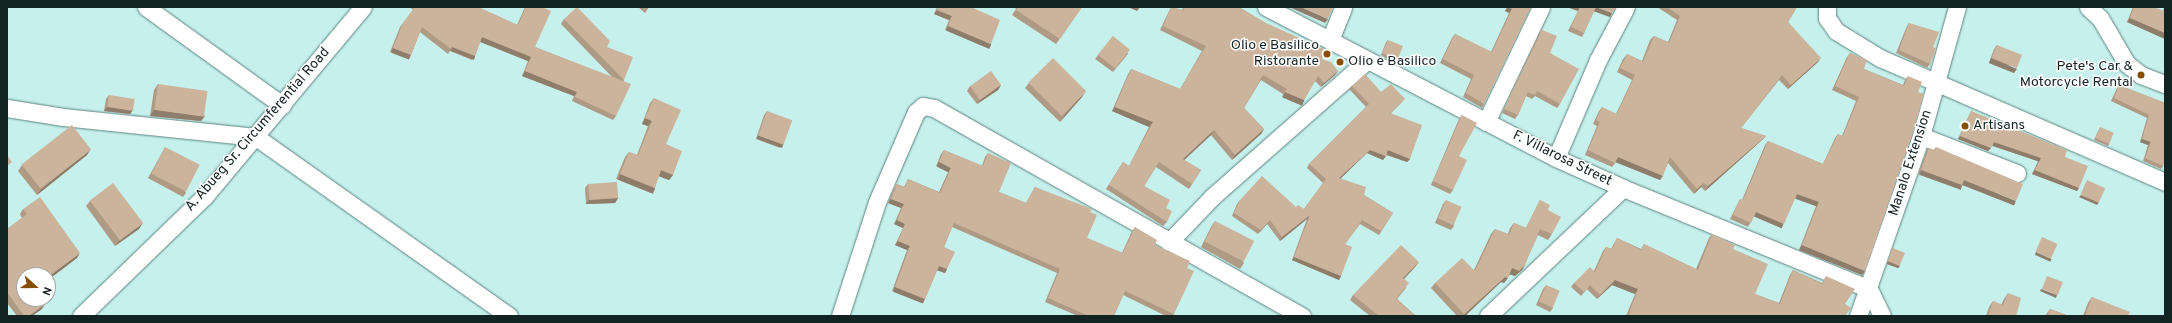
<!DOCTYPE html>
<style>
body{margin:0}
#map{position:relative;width:2172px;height:323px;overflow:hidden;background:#c6f0ec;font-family:Overpass,sans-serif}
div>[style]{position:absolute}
.roads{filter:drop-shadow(0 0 1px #5d8481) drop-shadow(0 0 1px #5d8481)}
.minor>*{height:17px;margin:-8.5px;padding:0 8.5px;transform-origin:8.5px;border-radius:8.5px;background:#fff}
.wall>*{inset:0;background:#af9a85}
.shaded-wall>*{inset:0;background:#8f7d6c;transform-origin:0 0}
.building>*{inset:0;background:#ccb39b;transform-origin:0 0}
.dots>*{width:11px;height:11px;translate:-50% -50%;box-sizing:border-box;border:2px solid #fff;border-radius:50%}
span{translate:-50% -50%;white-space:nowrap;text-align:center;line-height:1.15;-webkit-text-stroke:3px #fff;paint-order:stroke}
.poi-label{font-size:14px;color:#132322}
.right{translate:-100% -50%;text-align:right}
.left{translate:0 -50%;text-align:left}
.street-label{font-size:14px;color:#132322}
.frame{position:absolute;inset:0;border:8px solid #132322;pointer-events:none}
.north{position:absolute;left:16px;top:267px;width:40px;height:40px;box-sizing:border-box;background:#fff;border:1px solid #a1a7a7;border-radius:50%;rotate:111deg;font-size:11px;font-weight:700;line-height:16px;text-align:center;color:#132322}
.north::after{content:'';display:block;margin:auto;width:14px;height:18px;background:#864e00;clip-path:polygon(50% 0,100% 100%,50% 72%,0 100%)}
</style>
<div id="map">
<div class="roads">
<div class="minor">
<i style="left:146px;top:7px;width:168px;rotate:35.8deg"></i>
<i style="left:1266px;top:7px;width:327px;rotate:27.5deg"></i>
<i style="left:1556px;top:158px;width:73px;rotate:24.1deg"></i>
<i style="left:1623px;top:188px;width:266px;rotate:22.3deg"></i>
<i style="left:1869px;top:289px;width:30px;rotate:64deg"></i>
<i style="left:1827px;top:7px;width:11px;rotate:90deg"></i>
<i style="left:1827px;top:18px;width:16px;rotate:55deg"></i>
<i style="left:1836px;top:31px;width:52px;rotate:31.5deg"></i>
<i style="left:1880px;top:58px;width:311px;rotate:23.5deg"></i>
<i style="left:2088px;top:7px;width:16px;rotate:43deg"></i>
<i style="left:2100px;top:18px;width:53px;rotate:59.6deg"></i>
<i style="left:2127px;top:64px;width:18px;rotate:38deg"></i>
<i style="left:2141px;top:75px;width:26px;rotate:21deg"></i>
<i style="left:1330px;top:40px;width:35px;rotate:-68deg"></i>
<i style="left:7px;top:108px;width:57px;rotate:9.1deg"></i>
<i style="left:63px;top:117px;width:194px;rotate:5.9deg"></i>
<i style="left:256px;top:137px;width:310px;rotate:35.3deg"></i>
<i style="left:1486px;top:122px;width:127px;rotate:-64.4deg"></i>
<i style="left:1921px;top:136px;width:103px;rotate:21.1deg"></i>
<i style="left:1556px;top:158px;width:107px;rotate:-66.8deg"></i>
<i style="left:1598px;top:60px;width:60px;rotate:-62.2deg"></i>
<i style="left:1169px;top:242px;width:62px;rotate:-46.3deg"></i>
<i style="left:1212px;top:197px;width:205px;rotate:-41.4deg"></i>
<i style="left:81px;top:316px;width:171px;rotate:-44.1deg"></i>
<i style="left:204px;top:197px;width:248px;rotate:-50.1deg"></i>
<i style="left:840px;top:316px;width:120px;rotate:-72deg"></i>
<i style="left:877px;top:202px;width:98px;rotate:-66.6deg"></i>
<i style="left:916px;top:112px;width:9px;rotate:-41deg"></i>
<i style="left:923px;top:106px;width:11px;rotate:10deg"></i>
<i style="left:934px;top:108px;width:423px;rotate:29.5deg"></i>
<i style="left:1488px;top:316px;width:186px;rotate:-43.5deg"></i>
<i style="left:1858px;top:316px;width:191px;rotate:-70.7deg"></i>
<i style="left:1921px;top:136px;width:134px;rotate:-74.4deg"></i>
</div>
</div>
<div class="wall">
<i style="clip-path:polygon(410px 7px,478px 7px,517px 25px,525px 7px,542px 7px,535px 47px,613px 78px,561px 24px,564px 19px,607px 47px,624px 80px,623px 82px,616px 116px,613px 120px,572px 101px,574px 96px,522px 76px,528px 61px,480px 42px,475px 56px,472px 60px,450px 51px,448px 54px,420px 32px,411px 55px,408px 59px,390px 52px,400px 27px,413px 10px)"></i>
<i style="clip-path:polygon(638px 7px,649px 7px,645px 13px)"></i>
<i style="clip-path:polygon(937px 7px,971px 7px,988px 48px,945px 30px,949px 20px,934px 14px)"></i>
<i style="clip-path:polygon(1014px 7px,1082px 7px,1056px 44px,1012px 15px,1016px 9px)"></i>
<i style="clip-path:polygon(1171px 7px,1182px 10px,1183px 7px,1195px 7px,1198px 9px,1199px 7px,1239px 7px,1322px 59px,1338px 71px,1335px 75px,1321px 87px,1315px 81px,1301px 105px,1282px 97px,1283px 94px,1261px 80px,1244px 108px,1264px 129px,1261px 134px,1232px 160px,1211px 135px,1184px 160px,1201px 170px,1189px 189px,1156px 167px,1144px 186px,1166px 208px,1167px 222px,1163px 226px,1106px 189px,1123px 162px,1129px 166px,1149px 127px,1112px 111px,1128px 74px,1131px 69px,1180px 89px,1202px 51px,1160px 30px,1169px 11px)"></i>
<i style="clip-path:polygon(1507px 7px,1531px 7px,1484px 104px,1482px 108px,1463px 97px,1471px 79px,1440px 63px,1452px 38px,1455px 34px,1491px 52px,1509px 13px,1505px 11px)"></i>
<i style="clip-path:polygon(1567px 7px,1612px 13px,1610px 17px,1594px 11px,1584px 33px,1582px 37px,1568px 31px,1578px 11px)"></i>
<i style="clip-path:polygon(1657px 7px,1797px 7px,1788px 22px,1818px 62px,1788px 89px,1779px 80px,1741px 128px,1766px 136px,1762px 140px,1705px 191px,1701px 187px,1694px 194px,1668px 163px,1660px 180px,1616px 162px,1612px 167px,1585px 155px,1597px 126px,1593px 124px,1599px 111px,1602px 107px,1616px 114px,1632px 80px,1617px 72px,1623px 59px,1627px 54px,1642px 61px,1650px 40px,1654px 36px,1668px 42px,1677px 20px)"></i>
<i style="clip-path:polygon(2133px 7px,2153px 7px,2163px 11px,2164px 8px,2165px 7px,2165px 39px,2127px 22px)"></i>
<i style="clip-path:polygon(1909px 23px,1933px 47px,1930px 64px,1927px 68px,1896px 53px,1907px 26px)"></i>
<i style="clip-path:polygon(1542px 30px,1550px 53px,1560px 104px,1557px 108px,1535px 96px,1532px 99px,1526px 96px,1518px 115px,1515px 119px,1502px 113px,1539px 34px)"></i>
<i style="clip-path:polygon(1113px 36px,1128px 54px,1113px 72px,1095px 59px)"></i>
<i style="clip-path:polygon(1388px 40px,1397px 61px,1395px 63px,1381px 55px,1386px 42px)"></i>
<i style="clip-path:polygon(1997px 45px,2014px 73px,1989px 63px,1994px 49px)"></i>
<i style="clip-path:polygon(1850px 53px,1864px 69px,1903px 85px,1905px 80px,1908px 76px,1918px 92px,1862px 275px,1799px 250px,1816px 206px,1795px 198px,1781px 228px,1754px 216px,1748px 227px,1730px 219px,1740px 199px,1742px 200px,1765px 145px,1768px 141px,1823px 164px,1835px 138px,1838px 134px,1842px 136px,1856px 101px,1832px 90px,1847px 57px)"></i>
<i style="clip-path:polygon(1029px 83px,1082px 97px,1060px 122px,1025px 88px)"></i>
<i style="clip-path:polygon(158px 84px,205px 116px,201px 121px,150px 116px,154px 90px)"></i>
<i style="clip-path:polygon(1001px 85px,998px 90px,977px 104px,967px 91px,970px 86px)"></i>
<i style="clip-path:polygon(2119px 85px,2165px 103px,2163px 166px,2161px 169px,2143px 161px,2148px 145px,2140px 142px,2147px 118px,2111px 101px,2117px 88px)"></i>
<i style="clip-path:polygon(1352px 86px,1381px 92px,1402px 102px,1391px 113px,1410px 159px,1407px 162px,1386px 155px,1383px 160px,1367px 153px,1340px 178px,1364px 195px,1393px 213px,1379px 235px,1360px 224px,1345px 244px,1341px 276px,1339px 280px,1292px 260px,1307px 219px,1280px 241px,1267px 224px,1258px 234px,1232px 216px,1237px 204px,1240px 200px,1296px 207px,1304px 209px,1323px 183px,1307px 168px,1309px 164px,1366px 107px,1349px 89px)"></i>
<i style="clip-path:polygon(109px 95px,133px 110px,130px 114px,104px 111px,106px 99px)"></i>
<i style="clip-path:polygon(654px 98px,666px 144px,673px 175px,669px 180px,659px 176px,651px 193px,616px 179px,625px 157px,629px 152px,637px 155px,648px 126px,642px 124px,650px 103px)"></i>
<i style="clip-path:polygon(767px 111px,780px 148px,756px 139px,764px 115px)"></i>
<i style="clip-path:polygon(1971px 111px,2065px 157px,2079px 188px,2077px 191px,2032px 174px,2038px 161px,1992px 146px,1988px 151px,1958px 139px,1969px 115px)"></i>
<i style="clip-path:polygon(1462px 115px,1459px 156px,1453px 190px,1450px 194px,1431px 185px,1459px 119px)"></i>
<i style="clip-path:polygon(2100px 127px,2109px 144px,2108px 146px,2094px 140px)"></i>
<i style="clip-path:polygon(165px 147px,186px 193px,183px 197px,148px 178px,163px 151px)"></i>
<i style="clip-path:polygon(1936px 147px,2014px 205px,1962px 185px,1960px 189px,1918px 174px,1926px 152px,1929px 148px,1934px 150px)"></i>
<i style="clip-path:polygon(944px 150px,982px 166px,985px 157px,988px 153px,999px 192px,1026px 203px,1035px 187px,1090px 212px,1087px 238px,1122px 253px,1132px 231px,1135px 227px,1155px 245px,1187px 268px,1174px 314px,1173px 316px,1166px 316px,1123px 295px,1114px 316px,1078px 316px,1045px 302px,1057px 273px,952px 227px,944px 247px,947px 269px,945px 273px,937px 270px,925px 299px,923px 303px,892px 291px,907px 250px,895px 245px,903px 228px,894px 224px,901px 208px,888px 203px,894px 188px,897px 184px,904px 187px,908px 179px,939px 192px,948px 172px,936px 166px,941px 154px)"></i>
<i style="clip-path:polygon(87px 155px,37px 195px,18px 171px,22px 165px)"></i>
<i style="clip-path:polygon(588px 184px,618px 198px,615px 203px,586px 204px,585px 188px)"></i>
<i style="clip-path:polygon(1446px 200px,1454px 226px,1451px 230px,1435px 223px,1443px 204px)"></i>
<i style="clip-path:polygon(1540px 200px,1548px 210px,1552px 234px,1548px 240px,1538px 235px,1522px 270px,1515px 276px,1510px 274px,1504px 283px,1501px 282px,1465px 316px,1457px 316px,1431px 288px,1435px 283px,1474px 270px,1491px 234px,1495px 229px,1508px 234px,1510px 228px,1514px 223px,1526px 228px)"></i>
<i style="clip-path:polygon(90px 201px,139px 229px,115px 246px,86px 206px)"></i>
<i style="clip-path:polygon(23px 209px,77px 258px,48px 280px,48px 275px,24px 275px,42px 309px,32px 316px,17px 316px,7px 303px,7px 229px,22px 218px,20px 214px)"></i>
<i style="clip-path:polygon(1215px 221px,1244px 263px,1240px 269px,1201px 247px,1211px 227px)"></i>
<i style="clip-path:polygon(1712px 234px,1733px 249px,1755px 294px,1779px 303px,1790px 275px,1793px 270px,1822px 283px,1826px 276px,1845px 304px,1845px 316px,1626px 316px,1635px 294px,1612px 285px,1597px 299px,1587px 289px,1581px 296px,1571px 287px,1574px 283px,1594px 271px,1603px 251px,1606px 247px,1611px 249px,1617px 238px,1641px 249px,1644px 244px,1696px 269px,1709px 238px)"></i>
<i style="clip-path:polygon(1893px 248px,1900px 266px,1898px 268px,1887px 264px,1892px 250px)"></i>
<i style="clip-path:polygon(1419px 262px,1415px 267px,1404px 279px,1406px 288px,1397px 299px,1416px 316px,1370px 316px,1350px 300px,1353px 295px)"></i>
<i style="clip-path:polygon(1546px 285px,1553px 308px,1550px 312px,1536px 305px,1543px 289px)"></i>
<i style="clip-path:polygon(2008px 293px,2016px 316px,1986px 316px,1989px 307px,1993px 301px,2001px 305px,2004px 299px)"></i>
<i style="clip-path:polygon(2092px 297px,2128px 316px,2083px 316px,2088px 303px)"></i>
<i style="clip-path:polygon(2050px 309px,2069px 316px,2045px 316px)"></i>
</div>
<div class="shaded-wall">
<i style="clip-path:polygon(1128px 7px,1140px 7px,1137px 11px)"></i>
<i style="clip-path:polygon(1289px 7px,1301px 7px,1328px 19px,1325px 23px)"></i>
<i style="clip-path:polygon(1508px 7px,1512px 9px,1509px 13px,1505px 11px)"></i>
<i style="clip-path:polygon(1567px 7px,1580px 7px,1578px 11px)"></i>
<i style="clip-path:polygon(1596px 7px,1612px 13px,1610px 17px,1593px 11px)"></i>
<i style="clip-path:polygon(937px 10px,952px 16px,949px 20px,934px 14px)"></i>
<i style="clip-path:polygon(2130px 18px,2165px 33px,2165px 39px,2127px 22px)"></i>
<i style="left:948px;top:26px;width:47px;height:5px;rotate:23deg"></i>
<i style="left:482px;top:37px;width:53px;height:5px;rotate:22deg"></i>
<i style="left:452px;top:47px;width:25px;height:4px;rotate:21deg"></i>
<i style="left:393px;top:48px;width:19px;height:5px;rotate:21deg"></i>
<i style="clip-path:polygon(1821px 58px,1818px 62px,1788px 89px,1791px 85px)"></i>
<i style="clip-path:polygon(1991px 58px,2017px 69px,2014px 73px,1989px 63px)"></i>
<i style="clip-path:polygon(525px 71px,577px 92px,574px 96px,522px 76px)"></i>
<i style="clip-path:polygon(1338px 71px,1335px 75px,1321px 87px,1324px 83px)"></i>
<i style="clip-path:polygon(1001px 85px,998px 90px,977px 104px,980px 100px)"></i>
<i style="clip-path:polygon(1086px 91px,1082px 97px,1060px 122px,1064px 116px)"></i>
<i style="left:1285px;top:92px;width:21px;height:6px;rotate:23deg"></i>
<i style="clip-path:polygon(107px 107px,133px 110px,130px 114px,104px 111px)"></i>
<i style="clip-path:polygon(1115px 107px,1153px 122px,1149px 127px,1112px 111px)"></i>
<i style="clip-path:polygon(154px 110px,205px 116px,201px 121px,150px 116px)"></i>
<i style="clip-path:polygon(645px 118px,652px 121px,648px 126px,642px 124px)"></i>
<i style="clip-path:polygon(1264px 129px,1261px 134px,1232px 160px,1235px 155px)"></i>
<i style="clip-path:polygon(1214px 130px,1211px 135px,1180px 164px,1183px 159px)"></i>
<i style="left:758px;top:135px;width:27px;height:4px;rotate:20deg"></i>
<i style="clip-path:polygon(1766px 136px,1762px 140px,1705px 191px,1708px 186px)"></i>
<i style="clip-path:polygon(1960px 136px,1991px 148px,1988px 151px,1958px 139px)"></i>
<i style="clip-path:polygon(2142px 139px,2151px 142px,2148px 145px,2140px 142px)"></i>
<i style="left:1994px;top:142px;width:50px;height:4px;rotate:19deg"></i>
<i style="clip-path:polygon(91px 149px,87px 155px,37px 195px,41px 189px)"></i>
<i style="clip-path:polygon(1370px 150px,1386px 156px,1383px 160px,1367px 153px,1337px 182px,1339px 178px)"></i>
<i style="clip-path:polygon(1388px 150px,1410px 159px,1407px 162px,1385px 154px)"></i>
<i style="clip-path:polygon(1618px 157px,1663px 176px,1660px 180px,1615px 162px)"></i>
<i style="left:939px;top:162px;width:13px;height:5px;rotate:27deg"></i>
<i style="clip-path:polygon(661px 170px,673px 175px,669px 180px,658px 176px)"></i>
<i style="left:1921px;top:170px;width:44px;height:5px;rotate:20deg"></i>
<i style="clip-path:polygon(2035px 170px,2079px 188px,2077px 191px,2032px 174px)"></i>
<i style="left:620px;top:174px;width:38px;height:6px;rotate:22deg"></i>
<i style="left:1964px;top:180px;width:56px;height:5px;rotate:22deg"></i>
<i style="clip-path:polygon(1704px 183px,1701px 187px,1694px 194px,1697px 189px)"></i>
<i style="left:1797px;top:194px;width:23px;height:5px;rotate:20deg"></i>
<i style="clip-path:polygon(2081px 195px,2099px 202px,2097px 205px,2079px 197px)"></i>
<i style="clip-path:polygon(618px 198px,615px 203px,586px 204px,589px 200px)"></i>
<i style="clip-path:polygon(891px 199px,904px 204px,901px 208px,888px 203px)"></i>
<i style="left:1756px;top:212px;width:30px;height:5px;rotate:23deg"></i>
<i style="clip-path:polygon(1310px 215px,1307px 219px,1280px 241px,1282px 237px)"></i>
<i style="clip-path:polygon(897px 220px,905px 224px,903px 228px,894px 224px)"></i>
<i style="clip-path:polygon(1270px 220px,1267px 224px,1258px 234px,1261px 230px)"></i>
<i style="clip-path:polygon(143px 223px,139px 229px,115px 246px,119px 241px)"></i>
<i style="clip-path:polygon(898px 241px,910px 246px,907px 250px,895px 245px)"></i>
<i style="clip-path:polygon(1802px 245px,1865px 271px,1862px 275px,1799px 250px)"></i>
<i style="left:2036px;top:252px;width:17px;height:3px;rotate:24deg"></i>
<i style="clip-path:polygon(80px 253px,77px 258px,48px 280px,48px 277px)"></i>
<i style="clip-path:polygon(1294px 257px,1341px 276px,1339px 280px,1292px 260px)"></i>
<i style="clip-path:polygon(1888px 261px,1900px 266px,1898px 268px,1887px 264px)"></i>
<i style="clip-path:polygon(1419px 262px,1415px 267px,1400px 283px,1403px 278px)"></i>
<i style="clip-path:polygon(1525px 265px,1522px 270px,1515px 276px,1508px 274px,1512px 268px)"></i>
<i style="clip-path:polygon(939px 266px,947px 269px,945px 273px,936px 270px)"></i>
<i style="clip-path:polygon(1505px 277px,1508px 278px,1504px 283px,1501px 282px,1465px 316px,1463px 316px)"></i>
<i style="clip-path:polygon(1615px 280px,1638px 289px,1635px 294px,1612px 285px,1597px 299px,1600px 295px)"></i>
<i style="left:895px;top:287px;width:32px;height:5px;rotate:22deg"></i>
<i style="clip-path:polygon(2041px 289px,2057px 295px,2056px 298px,2040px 291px)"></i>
<i style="clip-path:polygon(45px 304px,42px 309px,32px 316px,29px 316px)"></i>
</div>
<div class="building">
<i style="clip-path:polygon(415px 7px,478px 7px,518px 25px,526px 7px,542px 7px,551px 11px,535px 47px,631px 84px,616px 116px,575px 97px,577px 92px,525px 71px,531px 57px,482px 37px,475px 56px,452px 47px,451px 49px,422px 27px,411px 55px,393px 48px,403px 23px)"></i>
<i style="clip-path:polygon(577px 7px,610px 41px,607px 47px,633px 57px,624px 80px,564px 19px)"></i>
<i style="clip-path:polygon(938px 7px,971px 7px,1000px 20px,991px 44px,948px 26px,952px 16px,937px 10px)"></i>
<i style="clip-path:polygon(1018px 7px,1082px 7px,1060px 39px,1016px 10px)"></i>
<i style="clip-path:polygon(1171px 7px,1174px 7px,1183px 11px,1184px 7px,1195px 7px,1199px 9px,1200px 7px,1239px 7px,1266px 23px,1326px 50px,1322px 59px,1331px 62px,1338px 71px,1324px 83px,1318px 76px,1304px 100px,1285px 92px,1287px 89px,1263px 75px,1244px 108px,1264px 129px,1235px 155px,1214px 130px,1183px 159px,1201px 170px,1192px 184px,1159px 162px,1144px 186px,1170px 200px,1166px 208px,1172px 211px,1167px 222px,1109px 185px,1123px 162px,1129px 166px,1153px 122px,1115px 107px,1131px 69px,1180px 89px,1206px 46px,1163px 26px)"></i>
<i style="clip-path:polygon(1301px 7px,1333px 7px,1328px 19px)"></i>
<i style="clip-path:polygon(1508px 7px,1531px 7px,1484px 104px,1466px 93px,1474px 75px,1443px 59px,1455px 34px,1492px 52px,1512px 9px)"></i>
<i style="clip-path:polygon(1579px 7px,1616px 7px,1612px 13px,1596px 7px,1584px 33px,1571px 27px,1580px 7px)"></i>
<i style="clip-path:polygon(1667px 7px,1797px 7px,1788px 22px,1821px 58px,1791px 85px,1782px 75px,1741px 128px,1766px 136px,1708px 186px,1704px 183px,1697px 189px,1670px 157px,1663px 176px,1618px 157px,1615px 163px,1588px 150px,1600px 122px,1596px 120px,1602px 107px,1617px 114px,1635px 75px,1620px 68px,1627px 54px,1643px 62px,1654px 36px,1669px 43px,1680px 16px)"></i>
<i style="clip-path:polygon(2134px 7px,2153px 7px,2164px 11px,2165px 8px,2165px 33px,2130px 18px)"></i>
<i style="clip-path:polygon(1909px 23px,1939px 32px,1933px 47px,1936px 49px,1930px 64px,1899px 50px)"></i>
<i style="clip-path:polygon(1542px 30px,1557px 36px,1550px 53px,1579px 69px,1560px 104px,1537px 91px,1535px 95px,1528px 92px,1518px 115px,1504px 109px)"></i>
<i style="left:1113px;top:36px;width:22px;height:24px;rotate:39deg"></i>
<i style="clip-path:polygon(1388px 40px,1403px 46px,1397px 61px,1382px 53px)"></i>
<i style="left:1997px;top:45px;width:27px;height:14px;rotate:22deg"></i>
<i style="clip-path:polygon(1850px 53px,1867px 60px,1864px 69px,1904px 86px,1908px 76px,1922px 82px,1918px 92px,1924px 94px,1914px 129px,1865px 271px,1802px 245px,1819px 202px,1797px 194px,1784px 224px,1756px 212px,1751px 223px,1733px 215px,1740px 199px,1743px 200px,1768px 141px,1823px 164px,1838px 134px,1843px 136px,1859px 97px,1835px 86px)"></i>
<i style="left:1053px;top:58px;width:47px;height:35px;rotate:45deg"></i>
<i style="left:991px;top:71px;width:17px;height:26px;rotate:54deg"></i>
<i style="clip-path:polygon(1365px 74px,1381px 92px,1391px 84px,1405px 99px,1390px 113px,1422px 125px,1410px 159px,1388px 150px,1386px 156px,1370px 150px,1339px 178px,1366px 187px,1364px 195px,1393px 213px,1381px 231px,1362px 220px,1345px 244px,1352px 247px,1341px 276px,1294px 257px,1310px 215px,1282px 237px,1270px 220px,1261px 230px,1234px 213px,1240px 200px,1262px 176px,1296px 207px,1298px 205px,1304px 209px,1326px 179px,1309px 164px,1369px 104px,1352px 86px)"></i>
<i style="left:158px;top:84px;width:50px;height:26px;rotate:8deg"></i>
<i style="clip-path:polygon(2119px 85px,2165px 103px,2165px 161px,2163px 166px,2145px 158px,2151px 142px,2142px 139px,2149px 115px,2114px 98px)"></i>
<i style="left:109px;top:95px;width:26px;height:12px;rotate:9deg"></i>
<i style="clip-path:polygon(654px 98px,681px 110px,666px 144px,682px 151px,673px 175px,661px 170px,655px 188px,620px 174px,629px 152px,638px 155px,652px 121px,645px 118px)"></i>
<i style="left:767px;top:111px;width:27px;height:26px;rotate:20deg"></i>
<i style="clip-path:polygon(1971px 111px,2067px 150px,2065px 157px,2088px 166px,2079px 188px,2035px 170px,2041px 158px,1994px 142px,1991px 148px,1960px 136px)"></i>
<i style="clip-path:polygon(1462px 115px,1477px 123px,1459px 156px,1467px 160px,1453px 190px,1433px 181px)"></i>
<i style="left:72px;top:125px;width:31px;height:64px;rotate:52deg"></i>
<i style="left:2100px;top:127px;width:15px;height:12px;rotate:23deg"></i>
<i style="left:165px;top:147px;width:39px;height:30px;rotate:27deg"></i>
<i style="clip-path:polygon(1936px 147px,2023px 184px,2016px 201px,1964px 180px,1962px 185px,1921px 170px,1929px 148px,1935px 151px)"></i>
<i style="clip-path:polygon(944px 150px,983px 166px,988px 153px,1011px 163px,999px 192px,1026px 203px,1035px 187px,1092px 209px,1090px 212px,1097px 215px,1087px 238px,1123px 253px,1135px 227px,1157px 240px,1155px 245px,1190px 261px,1187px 268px,1194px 271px,1174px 314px,1125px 291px,1114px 316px,1089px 316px,1048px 298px,1060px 269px,954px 223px,944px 247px,955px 252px,947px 269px,939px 266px,925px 299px,895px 287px,910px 246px,898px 241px,905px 224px,897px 220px,904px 204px,891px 199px,897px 184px,905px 187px,908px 179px,940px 193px,951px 168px,939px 162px)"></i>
<i style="clip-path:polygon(7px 155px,12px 162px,7px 166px)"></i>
<i style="left:2087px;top:180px;width:20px;height:16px;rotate:24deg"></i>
<i style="left:617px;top:182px;width:16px;height:29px;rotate:86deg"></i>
<i style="left:113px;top:183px;width:50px;height:29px;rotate:53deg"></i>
<i style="clip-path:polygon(40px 197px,80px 253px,48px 277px,48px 275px,24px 275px,24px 299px,42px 299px,45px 304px,29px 316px,24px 316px,7px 292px,7px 229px,27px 214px,23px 209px)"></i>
<i style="left:1446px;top:200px;width:17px;height:20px;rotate:24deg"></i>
<i style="clip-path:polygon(1540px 200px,1550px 205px,1548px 210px,1561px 217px,1552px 234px,1540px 229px,1525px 265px,1519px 271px,1512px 268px,1508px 278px,1505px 277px,1464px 314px,1435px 283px,1462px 258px,1475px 271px,1495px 229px,1509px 235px,1514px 223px,1526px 228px)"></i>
<i style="left:1215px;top:221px;width:44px;height:23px;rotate:27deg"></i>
<i style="clip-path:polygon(1712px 234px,1735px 245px,1733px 249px,1768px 264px,1755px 294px,1780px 304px,1793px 270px,1822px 284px,1826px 276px,1855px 289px,1845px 304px,1851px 308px,1845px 316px,1628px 316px,1638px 289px,1615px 280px,1600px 295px,1590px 285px,1584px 292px,1574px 283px,1590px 267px,1595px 272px,1606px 247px,1612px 249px,1617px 238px,1641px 250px,1644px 244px,1698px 270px)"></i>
<i style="left:2042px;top:237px;width:17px;height:16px;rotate:24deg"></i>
<i style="clip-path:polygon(1401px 245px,1419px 262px,1403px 278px,1409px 283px,1396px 299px,1416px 316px,1379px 316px,1353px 295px)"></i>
<i style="left:1893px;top:248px;width:13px;height:14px;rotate:23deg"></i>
<i style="left:2047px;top:276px;width:17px;height:14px;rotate:21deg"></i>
<i style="left:1546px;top:285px;width:15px;height:18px;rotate:23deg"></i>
<i style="clip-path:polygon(2008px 293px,2021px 298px,2016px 316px,1988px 316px,1993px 301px,2003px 305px)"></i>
<i style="clip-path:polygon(2092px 297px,2130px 312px,2128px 316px,2085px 316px)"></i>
<i style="clip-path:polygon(2050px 309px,2069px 316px,2047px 316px)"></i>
</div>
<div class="dots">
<i style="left:1327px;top:54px;background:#864e00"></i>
<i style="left:1340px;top:62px;background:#864e00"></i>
<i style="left:2141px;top:75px;background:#864e00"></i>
<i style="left:1965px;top:126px;background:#864e00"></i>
</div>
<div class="poi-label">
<span class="right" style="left:1319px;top:54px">Olio e Basilico<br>Ristorante</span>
<span class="left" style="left:1348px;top:62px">Olio e Basilico</span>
<span class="right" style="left:2133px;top:75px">Pete's Car &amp;<br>Motorcycle Rental</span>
<span class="left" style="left:1973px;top:126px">Artisans</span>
</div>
<div class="street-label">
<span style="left:258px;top:130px;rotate:-49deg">A. Abueg Sr. Circumferential Road</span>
<span style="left:1562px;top:159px;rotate:26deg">F. Villarosa Street</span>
<span style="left:1911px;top:163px;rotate:-72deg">Manalo Extension</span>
</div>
<div class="frame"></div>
<div class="north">N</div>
</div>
